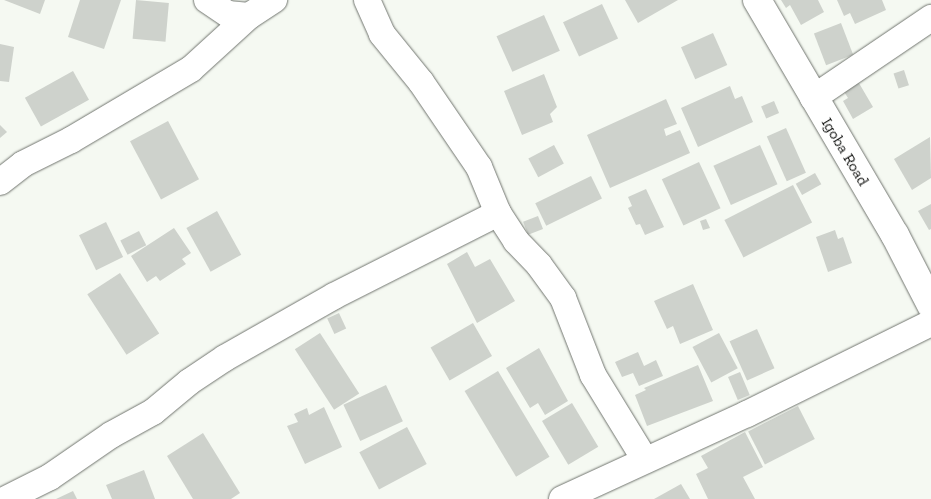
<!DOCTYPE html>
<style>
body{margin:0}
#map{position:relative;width:931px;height:499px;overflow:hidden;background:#f5f9f2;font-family:"Zilla Slab",serif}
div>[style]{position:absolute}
.building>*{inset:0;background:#ced2cc;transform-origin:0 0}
.roads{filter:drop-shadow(0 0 1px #71756f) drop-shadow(0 0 1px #71756f)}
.minor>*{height:26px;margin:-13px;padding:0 13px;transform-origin:13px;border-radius:13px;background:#fff}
.tertiary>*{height:28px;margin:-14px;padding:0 14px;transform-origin:14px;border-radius:14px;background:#fff}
span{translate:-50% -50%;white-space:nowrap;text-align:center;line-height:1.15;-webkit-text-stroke:4px #fff;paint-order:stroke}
.street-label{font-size:16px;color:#171816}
</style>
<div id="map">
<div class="building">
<i style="clip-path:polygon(4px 0,45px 0,40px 14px)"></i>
<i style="clip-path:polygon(80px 0,121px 0,104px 49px,68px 37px)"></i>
<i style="left:136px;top:0;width:33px;height:39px;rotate:5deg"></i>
<i style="clip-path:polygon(625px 0,678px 0,638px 23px)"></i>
<i style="clip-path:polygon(781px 0,818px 0,824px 12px,801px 25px,790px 5px,786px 8px)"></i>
<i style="clip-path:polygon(837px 0,882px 0,886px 10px,855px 24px,850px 13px,844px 16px)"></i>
<i style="left:602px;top:4px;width:38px;height:43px;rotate:65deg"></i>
<i style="left:544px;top:15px;width:39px;height:52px;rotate:66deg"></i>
<i style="left:841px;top:23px;width:34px;height:29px;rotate:69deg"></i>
<i style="left:713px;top:33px;width:35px;height:35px;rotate:66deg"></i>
<i style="clip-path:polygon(0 44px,14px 47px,9px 82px,0 81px)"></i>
<i style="left:904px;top:70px;width:16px;height:11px;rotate:72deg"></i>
<i style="left:73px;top:71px;width:33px;height:55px;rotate:61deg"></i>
<i style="clip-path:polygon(544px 74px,557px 107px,550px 114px,553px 122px,522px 135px,504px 91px)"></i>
<i style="clip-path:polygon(856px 78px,873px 107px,853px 119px,843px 101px,848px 98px,841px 87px)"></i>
<i style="clip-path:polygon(730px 86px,735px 99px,742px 96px,753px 122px,698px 147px,681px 108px)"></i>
<i style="clip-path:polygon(666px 99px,677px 124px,664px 129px,666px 136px,680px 130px,690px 153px,610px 188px,587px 135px)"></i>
<i style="left:774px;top:101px;width:13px;height:14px;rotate:67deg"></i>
<i style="left:168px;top:121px;width:66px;height:43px;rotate:62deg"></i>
<i style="clip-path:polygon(0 125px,7px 132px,0 138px)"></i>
<i style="left:786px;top:128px;width:49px;height:21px;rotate:66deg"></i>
<i style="clip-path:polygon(930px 137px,931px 178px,912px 190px,894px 159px)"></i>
<i style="left:554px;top:145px;width:21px;height:29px;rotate:62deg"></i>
<i style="left:760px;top:145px;width:43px;height:51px;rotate:66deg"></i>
<i style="left:699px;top:162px;width:51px;height:41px;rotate:65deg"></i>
<i style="left:815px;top:173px;width:13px;height:22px;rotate:61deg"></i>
<i style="left:591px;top:176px;width:25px;height:62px;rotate:64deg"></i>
<i style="left:793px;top:185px;width:42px;height:77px;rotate:63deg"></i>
<i style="clip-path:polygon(646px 189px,664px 227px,645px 235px,640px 224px,636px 225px,628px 208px,632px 206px,628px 197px)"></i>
<i style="clip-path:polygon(931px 204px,931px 229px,929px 230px,918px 211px)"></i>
<i style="left:217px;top:211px;width:50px;height:35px;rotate:61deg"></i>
<i style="left:538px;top:216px;width:14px;height:16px;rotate:69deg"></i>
<i style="clip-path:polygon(706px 219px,710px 228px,703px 230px,700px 221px)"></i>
<i style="left:106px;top:222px;width:39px;height:30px;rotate:64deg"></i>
<i style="clip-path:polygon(174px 228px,191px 253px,182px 259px,186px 264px,160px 281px,156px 276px,147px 282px,131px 256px)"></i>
<i style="clip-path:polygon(835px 230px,838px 239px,843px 237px,852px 263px,828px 272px,816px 237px)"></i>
<i style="left:139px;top:231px;width:16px;height:21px;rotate:63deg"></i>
<i style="clip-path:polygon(467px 252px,475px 267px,490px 259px,515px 301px,477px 323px,447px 264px)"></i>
<i style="left:120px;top:273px;width:72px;height:39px;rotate:57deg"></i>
<i style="clip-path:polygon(693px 284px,713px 330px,680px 344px,673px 326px,667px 329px,654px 301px)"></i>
<i style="left:339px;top:313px;width:17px;height:13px;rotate:65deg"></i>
<i style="left:473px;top:323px;width:38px;height:49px;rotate:60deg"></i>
<i style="left:757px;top:329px;width:43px;height:30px;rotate:66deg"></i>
<i style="left:320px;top:333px;width:72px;height:30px;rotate:57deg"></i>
<i style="left:719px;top:333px;width:40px;height:30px;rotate:62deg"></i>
<i style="clip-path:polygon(539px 348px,568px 401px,545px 415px,538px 403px,530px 408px,506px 368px)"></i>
<i style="clip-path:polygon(638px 352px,644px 366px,656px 360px,663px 376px,639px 386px,633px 373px,622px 377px,615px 362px)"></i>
<i style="clip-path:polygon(698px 365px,713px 401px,647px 426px,635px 395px,646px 390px,644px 388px)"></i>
<i style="left:498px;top:371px;width:100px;height:39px;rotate:59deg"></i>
<i style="left:740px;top:372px;width:25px;height:13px;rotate:67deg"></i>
<i style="left:386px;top:385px;width:40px;height:47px;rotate:65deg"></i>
<i style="left:572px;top:403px;width:51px;height:35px;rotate:59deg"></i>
<i style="left:798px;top:406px;width:37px;height:56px;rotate:63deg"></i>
<i style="clip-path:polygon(324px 407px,342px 447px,305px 464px,287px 426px,298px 422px,294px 414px,307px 408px,309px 415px)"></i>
<i style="left:407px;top:427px;width:42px;height:54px;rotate:62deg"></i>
<i style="clip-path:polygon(745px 432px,763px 467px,743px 477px,755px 499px,708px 499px,696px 474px,708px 468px,701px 456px)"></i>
<i style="clip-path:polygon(203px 433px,240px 493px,231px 499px,193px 499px,167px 456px)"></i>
<i style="clip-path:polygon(144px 470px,155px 499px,112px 499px,106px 485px)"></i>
<i style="clip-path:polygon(681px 484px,690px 499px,654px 499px)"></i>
<i style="clip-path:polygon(73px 491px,77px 499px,56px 499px)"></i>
</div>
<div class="roads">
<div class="minor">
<i style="left:207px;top:0;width:25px;rotate:34deg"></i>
<i style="left:228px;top:14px;width:21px;rotate:5deg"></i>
<i style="left:367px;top:0;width:37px;rotate:66deg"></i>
<i style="left:382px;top:34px;width:62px;rotate:50.9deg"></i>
<i style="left:421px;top:82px;width:103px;rotate:55.7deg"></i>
<i style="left:479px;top:167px;width:50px;rotate:67.6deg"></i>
<i style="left:498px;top:213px;width:33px;rotate:57deg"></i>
<i style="left:516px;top:241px;width:33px;rotate:46deg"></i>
<i style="left:539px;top:265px;width:41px;rotate:54deg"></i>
<i style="left:563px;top:298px;width:83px;rotate:68.7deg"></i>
<i style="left:593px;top:375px;width:100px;rotate:58.5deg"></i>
<i style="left:813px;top:98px;width:143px;rotate:-34.1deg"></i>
<i style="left:0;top:182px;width:29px;rotate:-38deg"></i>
<i style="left:23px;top:164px;width:54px;rotate:-26.6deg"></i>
<i style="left:71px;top:140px;width:139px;rotate:-30.6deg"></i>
<i style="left:191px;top:69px;width:79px;rotate:-42.4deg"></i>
<i style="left:249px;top:16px;width:30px;rotate:-33deg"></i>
<i style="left:6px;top:499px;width:49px;rotate:-26.6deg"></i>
<i style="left:50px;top:477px;width:74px;rotate:-34.5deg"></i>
<i style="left:111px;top:435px;width:48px;rotate:-28.7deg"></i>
<i style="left:153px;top:412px;width:47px;rotate:-39.8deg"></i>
<i style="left:189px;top:382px;width:43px;rotate:-33.7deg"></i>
<i style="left:225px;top:358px;width:125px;rotate:-29.6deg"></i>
<i style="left:334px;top:296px;width:184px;rotate:-26.8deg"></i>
<i style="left:562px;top:499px;width:204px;rotate:-24.7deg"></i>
<i style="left:747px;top:414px;width:205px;rotate:-26.3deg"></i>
</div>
<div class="tertiary">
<i style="left:757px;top:0;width:273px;rotate:59.6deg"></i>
<i style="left:895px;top:235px;width:79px;rotate:62.8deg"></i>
</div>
</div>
<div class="street-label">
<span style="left:845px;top:152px;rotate:59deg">Igoba Road</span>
</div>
</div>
